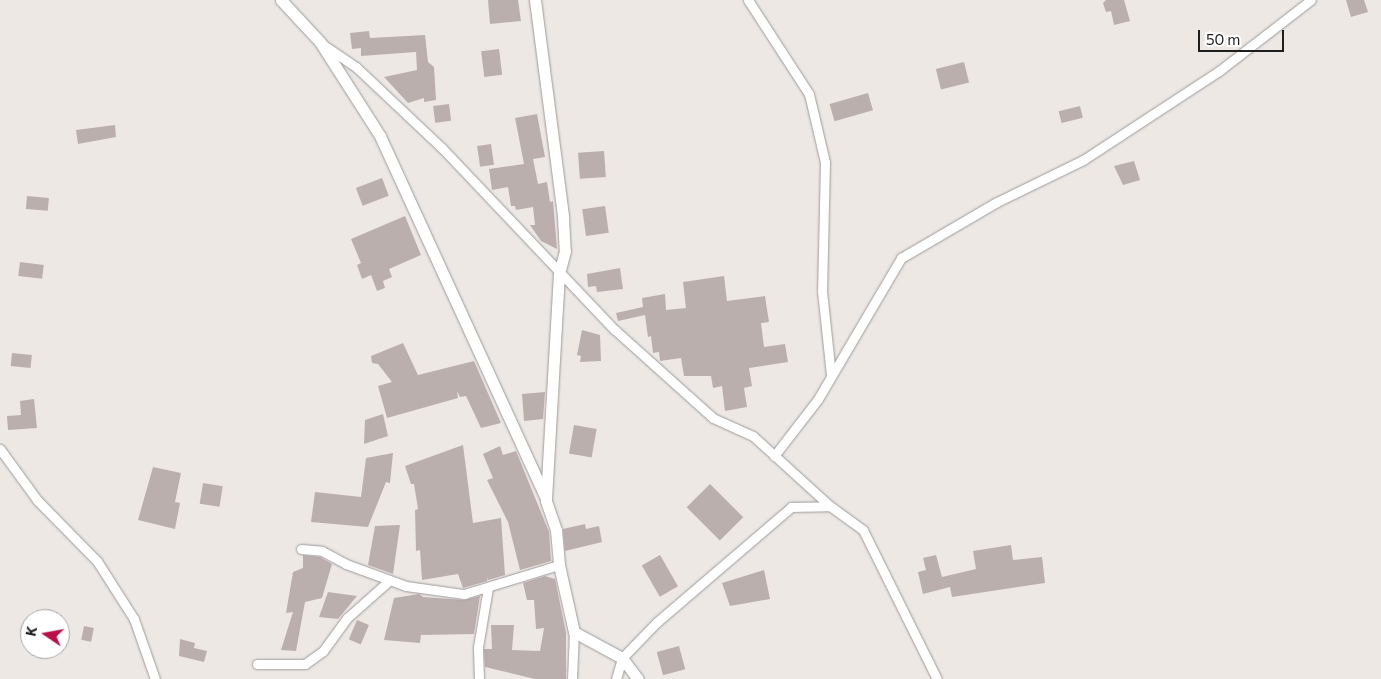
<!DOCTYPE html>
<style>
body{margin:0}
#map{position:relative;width:1381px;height:679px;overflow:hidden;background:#eee8e4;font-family:Commissioner,sans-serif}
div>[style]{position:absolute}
.building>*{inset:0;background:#bbafae;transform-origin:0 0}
.roads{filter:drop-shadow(0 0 1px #9b9b9b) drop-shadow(0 0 1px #9b9b9b)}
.minor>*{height:9px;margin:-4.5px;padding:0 4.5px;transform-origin:4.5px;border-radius:4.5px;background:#fff}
.tertiary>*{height:11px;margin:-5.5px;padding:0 5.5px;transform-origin:5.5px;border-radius:5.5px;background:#fff}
span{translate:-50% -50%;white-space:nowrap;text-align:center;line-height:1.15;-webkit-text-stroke:5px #fff;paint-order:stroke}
.north{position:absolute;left:20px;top:609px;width:50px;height:50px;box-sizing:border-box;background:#fff;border:1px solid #a5a5a5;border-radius:50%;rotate:282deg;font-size:14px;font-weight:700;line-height:20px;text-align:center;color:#1e1e1e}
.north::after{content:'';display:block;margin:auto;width:18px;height:22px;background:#bc0f47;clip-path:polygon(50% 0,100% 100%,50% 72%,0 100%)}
.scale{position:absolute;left:1198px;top:30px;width:86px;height:22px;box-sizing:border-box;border:2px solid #1e1e1e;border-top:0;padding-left:6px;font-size:15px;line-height:18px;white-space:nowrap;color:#1e1e1e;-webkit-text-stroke:4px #fff;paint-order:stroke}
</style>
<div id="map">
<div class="building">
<i style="clip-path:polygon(488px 0,518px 0,521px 21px,490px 24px)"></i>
<i style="clip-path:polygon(1106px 0,1124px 0,1130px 21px,1114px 25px,1111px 11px,1106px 12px,1103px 3px)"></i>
<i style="clip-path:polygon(1346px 0,1364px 0,1368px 12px,1351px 17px)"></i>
<i style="clip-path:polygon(369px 31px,370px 38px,425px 35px,428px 62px,434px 67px,436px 100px,424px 102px,424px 98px,408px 103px,384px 77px,417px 70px,416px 52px,361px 56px,361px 48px,352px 49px,350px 33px)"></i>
<i style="left:499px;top:49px;width:26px;height:18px;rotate:83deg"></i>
<i style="left:964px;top:62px;width:21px;height:29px;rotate:76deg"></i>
<i style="left:868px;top:93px;width:18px;height:40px;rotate:74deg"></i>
<i style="left:449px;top:104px;width:17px;height:16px;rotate:83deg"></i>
<i style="left:1080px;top:106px;width:12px;height:22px;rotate:76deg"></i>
<i style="clip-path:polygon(537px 114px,545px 157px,533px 159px,538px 184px,547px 182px,550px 202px,553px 201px,557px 249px,541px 241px,530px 225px,535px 225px,533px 207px,516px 210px,515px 206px,511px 206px,508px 187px,492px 190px,489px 169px,524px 164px,515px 118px)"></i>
<i style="clip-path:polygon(115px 125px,116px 137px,78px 144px,76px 130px)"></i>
<i style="left:491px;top:144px;width:21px;height:14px;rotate:82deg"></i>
<i style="left:604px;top:151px;width:26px;height:26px;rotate:86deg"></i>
<i style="clip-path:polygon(1134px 161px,1140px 180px,1123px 185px,1114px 166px)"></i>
<i style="left:382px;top:178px;width:19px;height:28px;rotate:69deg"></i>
<i style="left:27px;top:196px;width:22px;height:13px;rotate:5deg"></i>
<i style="left:605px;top:206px;width:27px;height:23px;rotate:82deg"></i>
<i style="clip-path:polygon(405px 216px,421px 255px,389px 269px,392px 277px,383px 281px,385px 288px,377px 291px,371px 275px,362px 279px,357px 265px,361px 263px,351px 239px)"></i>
<i style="left:20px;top:262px;width:24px;height:14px;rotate:7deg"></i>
<i style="clip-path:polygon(620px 268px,623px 289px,597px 292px,596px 286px,588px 287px,587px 274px)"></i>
<i style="clip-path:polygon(724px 276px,727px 301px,765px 296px,769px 322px,761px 323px,764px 347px,785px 344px,788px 362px,749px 368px,752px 386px,744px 388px,747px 407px,725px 411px,722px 386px,713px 388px,711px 376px,684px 376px,681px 358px,660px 361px,659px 352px,653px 353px,651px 336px,648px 337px,645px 315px,618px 321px,616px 313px,643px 307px,642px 298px,665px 294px,666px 310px,686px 308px,683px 282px)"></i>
<i style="clip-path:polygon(582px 330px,600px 335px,601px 361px,580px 362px,581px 356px,577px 355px)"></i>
<i style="clip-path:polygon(403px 343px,418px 375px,474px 361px,501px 423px,481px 428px,466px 396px,460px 397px,457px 391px,458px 398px,387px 418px,378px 386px,392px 382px,378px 364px,372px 363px,371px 356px)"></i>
<i style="left:12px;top:353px;width:20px;height:13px;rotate:6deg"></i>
<i style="clip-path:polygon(545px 392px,543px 419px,524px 421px,522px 394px)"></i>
<i style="clip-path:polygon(34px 399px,37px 428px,8px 430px,7px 416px,21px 415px,20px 401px)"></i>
<i style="clip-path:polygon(383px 414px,388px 436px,364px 444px,365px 420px)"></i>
<i style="left:574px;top:425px;width:23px;height:29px;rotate:10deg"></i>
<i style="clip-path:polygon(463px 445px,473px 523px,501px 518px,505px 575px,488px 580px,488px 577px,487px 581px,463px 588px,458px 574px,422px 580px,420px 550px,416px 551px,415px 510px,418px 509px,414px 484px,411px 484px,405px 466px)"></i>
<i style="clip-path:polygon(500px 446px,503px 455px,516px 451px,549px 532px,551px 561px,520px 570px,508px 522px,487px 480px,493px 478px,483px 454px)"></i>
<i style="clip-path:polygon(393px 453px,390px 483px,386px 482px,368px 527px,311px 522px,315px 492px,361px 497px,366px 458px)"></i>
<i style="clip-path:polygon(153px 467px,181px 473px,175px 502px,180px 503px,175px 529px,138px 520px)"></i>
<i style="left:203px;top:483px;width:20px;height:21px;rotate:9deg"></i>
<i style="left:710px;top:484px;width:47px;height:33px;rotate:45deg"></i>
<i style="clip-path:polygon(585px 524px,586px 529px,599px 526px,602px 542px,565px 551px,563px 529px)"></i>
<i style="clip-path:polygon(400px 525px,393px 574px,368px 565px,375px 526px)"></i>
<i style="clip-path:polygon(1011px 545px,1013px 560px,1042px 557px,1045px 583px,952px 597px,950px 587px,923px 594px,918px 572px,926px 570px,923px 558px,936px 555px,942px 577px,976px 569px,973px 551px)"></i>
<i style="clip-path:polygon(303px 555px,320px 557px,332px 564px,322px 598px,305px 602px,296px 651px,281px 650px,293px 612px,286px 613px,293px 572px,303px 568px)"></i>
<i style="left:660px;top:555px;width:36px;height:21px;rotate:60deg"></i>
<i style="clip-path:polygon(764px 570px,770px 599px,730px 606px,722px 583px)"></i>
<i style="clip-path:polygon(545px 576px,555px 579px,566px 633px,566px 679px,535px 679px,485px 667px,484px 649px,492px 649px,491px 625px,514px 625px,512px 650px,540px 651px,544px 628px,536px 629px,534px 600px,527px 600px,523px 583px)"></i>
<i style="clip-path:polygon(328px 592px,357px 596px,338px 619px,319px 617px)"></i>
<i style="clip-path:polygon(419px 594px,423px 597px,464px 600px,480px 596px,474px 634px,421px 635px,420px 643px,384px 640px,394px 598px)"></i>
<i style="left:357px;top:620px;width:13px;height:21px;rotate:23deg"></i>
<i style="left:84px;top:626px;width:10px;height:14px;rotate:11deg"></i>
<i style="clip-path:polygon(180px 639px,195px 643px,194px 648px,207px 651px,204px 662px,179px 656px)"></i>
<i style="left:679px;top:646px;width:24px;height:23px;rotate:75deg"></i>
</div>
<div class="roads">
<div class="minor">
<i style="left:748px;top:0;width:112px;rotate:57deg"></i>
<i style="left:809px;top:94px;width:70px;rotate:76.8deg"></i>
<i style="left:825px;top:162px;width:129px;rotate:91.3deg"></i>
<i style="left:822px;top:291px;width:84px;rotate:83.9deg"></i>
<i style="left:322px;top:44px;width:41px;rotate:34.1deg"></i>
<i style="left:356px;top:67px;width:118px;rotate:43.3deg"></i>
<i style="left:442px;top:148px;width:251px;rotate:46.5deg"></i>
<i style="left:615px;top:330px;width:132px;rotate:41.9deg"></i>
<i style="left:713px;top:418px;width:44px;rotate:24.2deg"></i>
<i style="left:753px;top:436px;width:104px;rotate:42.3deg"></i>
<i style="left:0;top:449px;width:63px;rotate:54deg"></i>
<i style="left:37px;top:500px;width:86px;rotate:45.5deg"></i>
<i style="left:97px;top:561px;width:69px;rotate:57.5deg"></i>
<i style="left:134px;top:619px;width:64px;rotate:70.7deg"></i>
<i style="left:774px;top:456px;width:72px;rotate:-52.3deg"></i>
<i style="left:818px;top:399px;width:164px;rotate:-59.5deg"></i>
<i style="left:901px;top:258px;width:111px;rotate:-30.3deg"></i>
<i style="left:997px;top:202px;width:96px;rotate:-26deg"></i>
<i style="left:1083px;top:160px;width:163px;rotate:-33.2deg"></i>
<i style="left:1219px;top:71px;width:116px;rotate:-37.7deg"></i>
<i style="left:301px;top:549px;width:21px;rotate:5deg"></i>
<i style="left:322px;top:551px;width:27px;rotate:28deg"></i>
<i style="left:346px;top:564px;width:64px;rotate:20.1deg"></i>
<i style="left:406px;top:586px;width:59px;rotate:7.9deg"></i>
<i style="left:464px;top:594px;width:99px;rotate:-17deg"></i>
<i style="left:257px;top:664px;width:48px"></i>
<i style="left:305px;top:664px;width:22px;rotate:-36deg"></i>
<i style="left:323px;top:651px;width:41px;rotate:-54deg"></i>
<i style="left:347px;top:618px;width:57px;rotate:-41.5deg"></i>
<i style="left:479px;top:679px;width:32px;rotate:-92deg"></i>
<i style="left:478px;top:647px;width:60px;rotate:-80.4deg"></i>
<i style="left:572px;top:679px;width:47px;rotate:-87.6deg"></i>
<i style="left:616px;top:679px;width:22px;rotate:-74deg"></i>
<i style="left:622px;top:658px;width:50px;rotate:-45.8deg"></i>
<i style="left:657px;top:622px;width:177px;rotate:-40.6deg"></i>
<i style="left:791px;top:507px;width:39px;rotate:-1deg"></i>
<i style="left:830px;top:506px;width:41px;rotate:36deg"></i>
<i style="left:863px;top:530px;width:166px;rotate:63.6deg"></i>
</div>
<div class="tertiary">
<i style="left:281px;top:0;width:57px;rotate:47.1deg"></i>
<i style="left:320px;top:42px;width:112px;rotate:57.4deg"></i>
<i style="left:380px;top:136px;width:399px;rotate:65.4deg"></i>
<i style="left:535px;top:0;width:219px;rotate:82.6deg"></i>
<i style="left:563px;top:217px;width:34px;rotate:87deg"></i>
<i style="left:565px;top:251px;width:23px;rotate:105deg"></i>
<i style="left:559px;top:273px;width:228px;rotate:93.3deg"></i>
<i style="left:546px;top:501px;width:31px;rotate:71deg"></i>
<i style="left:556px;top:530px;width:35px;rotate:85deg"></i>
<i style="left:559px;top:565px;width:69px;rotate:77.4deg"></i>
<i style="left:574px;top:632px;width:55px;rotate:28.4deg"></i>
<i style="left:622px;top:658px;width:26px;rotate:53deg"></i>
</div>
</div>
<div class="north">K</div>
<div class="scale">50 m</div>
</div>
